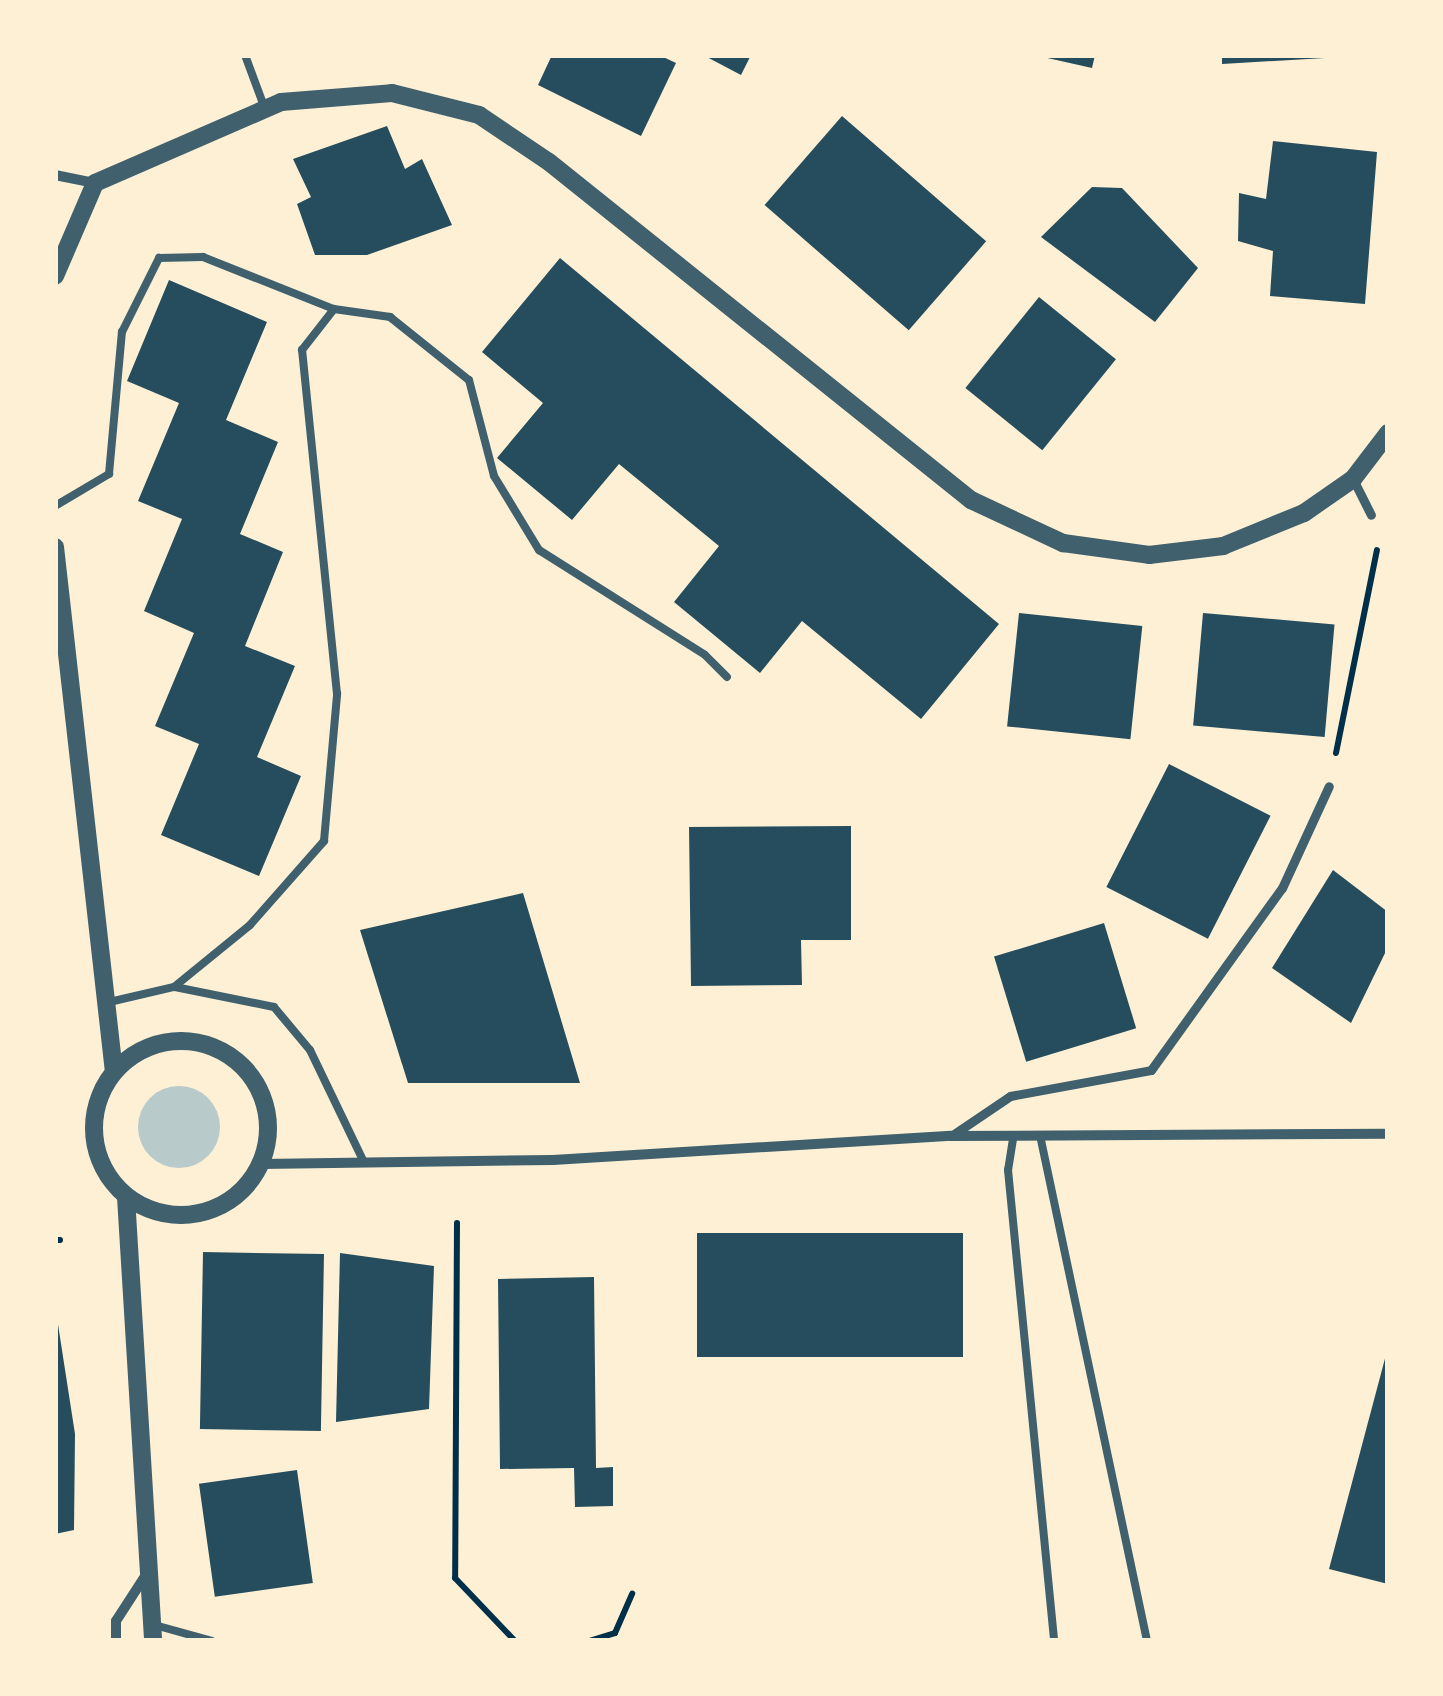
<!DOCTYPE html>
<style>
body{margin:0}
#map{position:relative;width:1443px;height:1696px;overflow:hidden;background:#fdf0d5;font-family:Manrope,sans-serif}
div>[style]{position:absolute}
.green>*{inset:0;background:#b9caca}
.round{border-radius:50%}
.building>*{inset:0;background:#264d5e;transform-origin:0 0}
.path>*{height:6px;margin:-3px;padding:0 3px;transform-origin:3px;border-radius:3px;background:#003049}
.service>*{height:8px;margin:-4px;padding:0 4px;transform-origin:4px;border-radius:4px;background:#3f606c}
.pedestrian>*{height:9px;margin:-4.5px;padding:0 4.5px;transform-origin:4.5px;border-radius:4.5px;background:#3f606c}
.minor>*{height:10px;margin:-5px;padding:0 5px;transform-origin:5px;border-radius:5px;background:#3f606c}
.tertiary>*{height:18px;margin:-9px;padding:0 9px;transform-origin:9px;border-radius:9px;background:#3f606c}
.tertiary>.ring{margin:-9px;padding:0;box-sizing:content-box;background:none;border:18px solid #3f606c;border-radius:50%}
span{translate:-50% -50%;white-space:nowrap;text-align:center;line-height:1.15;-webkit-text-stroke:8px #fdf0d5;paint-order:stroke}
.frame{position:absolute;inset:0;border:58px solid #fdf0d5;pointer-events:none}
</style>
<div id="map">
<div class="green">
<i class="round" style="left:138px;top:1086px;width:82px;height:82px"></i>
</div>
<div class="building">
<i style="clip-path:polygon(552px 55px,659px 55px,676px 63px,641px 136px,538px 85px)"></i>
<i style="clip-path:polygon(703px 55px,751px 55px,741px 75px)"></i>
<i style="clip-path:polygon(1034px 55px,1095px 55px,1092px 68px)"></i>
<i style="clip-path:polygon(1222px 55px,1325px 55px,1325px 58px,1222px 64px)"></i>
<i style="left:842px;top:116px;width:191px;height:118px;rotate:41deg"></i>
<i style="clip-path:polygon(387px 126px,405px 169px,422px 159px,452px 225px,367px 255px,315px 255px,297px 204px,311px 197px,293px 159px)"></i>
<i style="clip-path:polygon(1273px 141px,1377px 152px,1365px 304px,1270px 296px,1273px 251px,1238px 241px,1239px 193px,1266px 199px)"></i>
<i style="clip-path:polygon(1092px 187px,1122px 188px,1198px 268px,1155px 322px,1041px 237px)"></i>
<i style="clip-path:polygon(560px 258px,999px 624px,921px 719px,802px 621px,760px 673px,674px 602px,719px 546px,619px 464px,572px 520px,497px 458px,543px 403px,482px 352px)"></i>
<i style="clip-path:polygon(169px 280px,267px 322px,226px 420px,278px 442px,240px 534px,283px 552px,245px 646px,295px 666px,257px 757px,301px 776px,259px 876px,161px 835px,199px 744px,155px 726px,194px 633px,144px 611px,182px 519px,138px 501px,179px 403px,127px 381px)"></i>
<i style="left:1039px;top:297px;width:99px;height:117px;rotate:39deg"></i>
<i style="left:1019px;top:613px;width:124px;height:114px;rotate:6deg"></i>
<i style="left:1203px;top:613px;width:132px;height:113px;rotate:5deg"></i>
<i style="left:1169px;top:764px;width:114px;height:138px;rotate:27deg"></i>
<i style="clip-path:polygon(851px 826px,851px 940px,801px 940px,802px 985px,691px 986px,689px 827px)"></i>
<i style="clip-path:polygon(1333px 870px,1388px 912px,1388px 947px,1351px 1023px,1272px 968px)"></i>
<i style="clip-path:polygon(523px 893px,580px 1083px,408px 1083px,360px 930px)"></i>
<i style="left:1104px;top:923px;width:110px;height:115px;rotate:73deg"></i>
<i style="left:963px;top:1233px;width:124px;height:266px;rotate:90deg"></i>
<i style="left:203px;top:1252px;width:121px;height:177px;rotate:1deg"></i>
<i style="clip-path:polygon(340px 1253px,434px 1266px,429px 1409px,336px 1422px)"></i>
<i style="clip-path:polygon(594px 1277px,596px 1468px,613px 1467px,613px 1506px,575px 1507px,574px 1468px,500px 1469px,498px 1279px)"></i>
<i style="clip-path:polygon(55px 1305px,75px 1434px,74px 1530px,55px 1534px)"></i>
<i style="clip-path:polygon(1387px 1351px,1388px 1352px,1388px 1584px,1329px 1569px)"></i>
<i style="left:297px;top:1470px;width:114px;height:99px;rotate:82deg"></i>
</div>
<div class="path">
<i style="left:1336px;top:753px;width:207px;rotate:-78.6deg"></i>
<i style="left:457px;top:1223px;width:355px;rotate:90.3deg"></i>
<i style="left:455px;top:1578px;width:87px;rotate:46.4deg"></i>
<i style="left:55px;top:1240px;width:5px"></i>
<i style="left:589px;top:1641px;width:27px;rotate:-17deg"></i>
<i style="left:615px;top:1633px;width:43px;rotate:-66.4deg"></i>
</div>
<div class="service">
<i style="left:245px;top:55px;width:58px;rotate:69.7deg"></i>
<i style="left:55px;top:506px;width:63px;rotate:-30.7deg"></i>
<i style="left:109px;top:474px;width:143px;rotate:-84.8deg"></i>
<i style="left:122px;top:332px;width:83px;rotate:-63.4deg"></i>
<i style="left:159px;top:258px;width:44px;rotate:-1.3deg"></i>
<i style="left:203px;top:257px;width:141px;rotate:21.7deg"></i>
<i style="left:175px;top:987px;width:101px;rotate:11.4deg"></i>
<i style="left:274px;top:1007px;width:56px;rotate:50.1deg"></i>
<i style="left:310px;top:1050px;width:122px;rotate:64.3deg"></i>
<i style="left:105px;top:1003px;width:71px;rotate:-13.1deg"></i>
<i style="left:174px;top:987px;width:98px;rotate:-39.2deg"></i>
<i style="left:250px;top:925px;width:112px;rotate:-48.6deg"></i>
<i style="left:324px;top:841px;width:148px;rotate:-84.9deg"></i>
<i style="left:337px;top:694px;width:346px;rotate:-95.8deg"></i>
<i style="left:302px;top:350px;width:52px;rotate:-52deg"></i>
<i style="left:334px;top:309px;width:57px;rotate:8.1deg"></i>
<i style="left:390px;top:317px;width:101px;rotate:38.6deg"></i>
<i style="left:469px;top:380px;width:99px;rotate:75.4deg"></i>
<i style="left:494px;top:476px;width:87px;rotate:58.7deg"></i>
<i style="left:539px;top:550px;width:196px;rotate:32.3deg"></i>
<i style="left:705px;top:655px;width:31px;rotate:45deg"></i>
<i style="left:1013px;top:1139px;width:31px;rotate:99deg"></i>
<i style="left:1008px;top:1170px;width:473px;rotate:84.4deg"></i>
<i style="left:1041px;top:1140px;width:512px;rotate:78.05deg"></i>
<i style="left:151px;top:1624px;width:63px;rotate:15.6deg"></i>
</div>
<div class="pedestrian">
<i style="left:1353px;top:479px;width:40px;rotate:63.4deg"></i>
<i style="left:951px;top:1136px;width:71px;rotate:-34.1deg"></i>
<i style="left:1010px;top:1096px;width:143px;rotate:-10.4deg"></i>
<i style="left:1151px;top:1070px;width:224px;rotate:-54.3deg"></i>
<i style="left:1282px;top:888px;width:112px;rotate:-65.3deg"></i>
</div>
<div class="minor">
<i style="left:55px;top:175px;width:41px;rotate:11.3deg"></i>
<i style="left:261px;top:1164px;width:292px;rotate:-0.8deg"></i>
<i style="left:553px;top:1160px;width:399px;rotate:-3.5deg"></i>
<i style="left:951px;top:1136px;width:437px;rotate:-0.3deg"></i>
<i style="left:116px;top:1641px;width:20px;rotate:-90deg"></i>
<i style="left:116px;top:1621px;width:57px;rotate:-57.1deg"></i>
</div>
<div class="tertiary">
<i style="left:55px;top:276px;width:101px;rotate:-66.7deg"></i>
<i style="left:95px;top:183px;width:203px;rotate:-23.5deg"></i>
<i style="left:281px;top:102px;width:111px;rotate:-4.6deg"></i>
<i style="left:392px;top:93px;width:90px;rotate:14.2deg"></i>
<i style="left:479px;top:115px;width:84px;rotate:33.9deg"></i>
<i style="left:549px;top:162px;width:541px;rotate:38.69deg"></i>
<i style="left:971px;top:500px;width:102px;rotate:25.1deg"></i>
<i style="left:1063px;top:543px;width:87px;rotate:7.9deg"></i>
<i style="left:1149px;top:555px;width:75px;rotate:-6.9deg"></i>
<i style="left:1223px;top:546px;width:87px;rotate:-22.2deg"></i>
<i style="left:1304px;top:513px;width:60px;rotate:-34.8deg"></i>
<i style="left:1353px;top:479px;width:58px;rotate:-52.7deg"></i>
<i style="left:55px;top:547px;width:528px;rotate:83.59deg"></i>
<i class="ring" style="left:94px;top:1041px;width:156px;height:156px"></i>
<i style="left:126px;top:1197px;width:445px;rotate:86.5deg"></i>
</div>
<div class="frame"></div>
</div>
